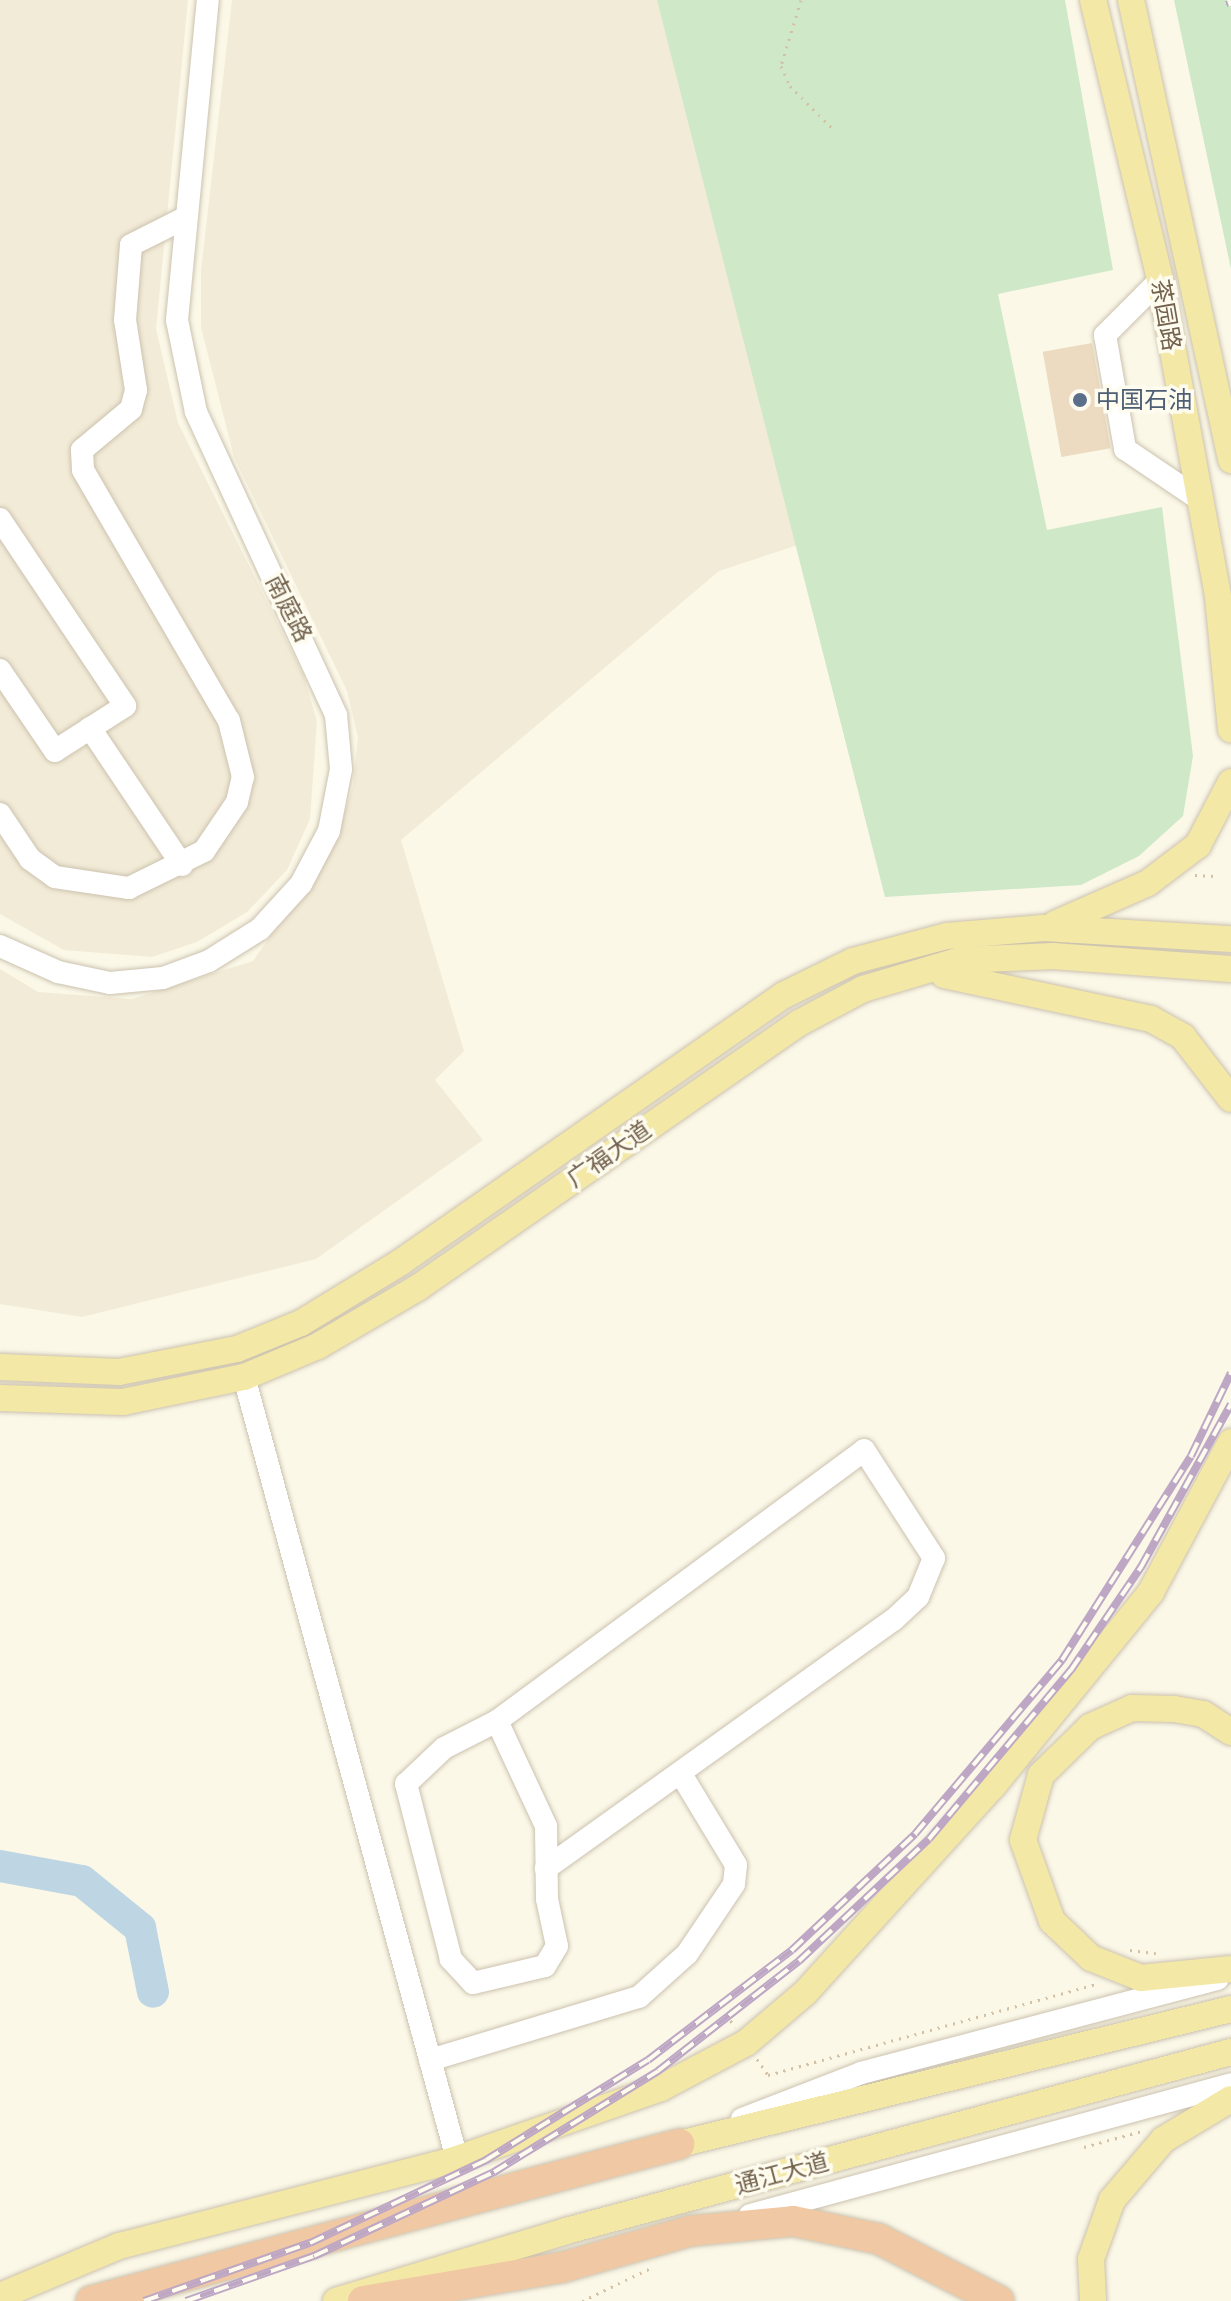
<!DOCTYPE html>
<meta charset="utf-8">
<style>
body{margin:0}
#map{position:relative;width:1231px;height:2301px;overflow:hidden;background:#fbf8e8;font-family:"Space Grotesk","Noto Sans SC",sans-serif}
div>[style]{position:absolute}
.residential>*{inset:0;background:#f2ebd7}
.green>*{inset:0;background:#cee8c8}
.river>*{height:32px;margin:-16px;padding:0 16px;transform-origin:16px;border-radius:16px;background:#bed6e3}
.building>*{inset:0;background:#ecdbc0;transform-origin:0 0}
.path>*{height:3px;margin-top:-1.5px;transform-origin:0;background:repeating-linear-gradient(90deg,#d3c1a5 0 2px,transparent 0 8px)}
.roads{filter:drop-shadow(0 0 2px #ccc2af) drop-shadow(0 0 2px #ccc2af)}
.minor>*{height:22px;margin:-11px;padding:0 11px;transform-origin:11px;border-radius:11px;background:#fff}
.major>*{height:26px;margin:-13px;padding:0 13px;transform-origin:13px;border-radius:13px;background:#f4e8a6}
.highway>*{height:30px;margin:-15px;padding:0 15px;transform-origin:15px;border-radius:15px;background:#f0c9a4}
.rail>*{height:8px;margin-top:-4px;transform-origin:0;background:repeating-linear-gradient(90deg,#fefbef 0 15px,#bda7c4 0 30px);box-sizing:border-box;border-block:2px solid #bda7c4}
.dots>*{width:22px;height:22px;translate:-50% -50%;box-sizing:border-box;border:4px solid #fefbef;border-radius:50%}
span{translate:-50% -50%;white-space:nowrap;text-align:center;line-height:1.15;-webkit-text-stroke:7px #fefbef;paint-order:stroke}
.street-label{font-size:24px;color:#73634e}
.service-label{font-size:24px;color:#4e5e75}
.left{translate:0 -50%;text-align:left}
</style>
<div id="map">
<div class="residential">
<i style="clip-path:polygon(0 0,188px 0,156px 329px,178px 423px,303px 674px,317px 721px,310px 819px,287px 870px,247px 912px,197px 942px,152px 957px,64px 950px,0 914px)"></i>
<i style="clip-path:polygon(232px 0,657px 0,798px 545px,719px 571px,401px 840px,464px 1051px,435px 1080px,483px 1140px,316px 1259px,82px 1317px,0 1304px,0 969px,38px 992px,132px 999px,253px 961px,334px 846px,353px 786px,358px 737px,347px 691px,234px 457px,201px 327px,201px 271px)"></i>
</div>
<div class="green">
<i style="clip-path:polygon(657px 0,1065px 0,1113px 270px,998px 294px,1047px 530px,1162px 507px,1193px 756px,1183px 816px,1139px 856px,1081px 885px,885px 897px)"></i>
<i style="clip-path:polygon(1174px 0,1231px 0,1231px 269px)"></i>
</div>
<div class="river">
<i style="left:0;top:1866px;width:83px;rotate:10.4deg"></i>
<i style="left:82px;top:1881px;width:75px;rotate:39deg"></i>
<i style="left:140px;top:1928px;width:65px;rotate:78.5deg"></i>
</div>
<div class="building">
<i style="left:1092px;top:343px;width:107px;height:50px;rotate:80deg"></i>
</div>
<div class="path">
<i style="left:801px;top:0;width:69px;rotate:106.9deg"></i>
<i style="left:781px;top:66px;width:22px;rotate:66deg"></i>
<i style="left:790px;top:86px;width:59px;rotate:45deg"></i>
<i style="left:1195px;top:875px;width:21px;rotate:3deg"></i>
<i style="left:1130px;top:1950px;width:26px;rotate:7deg"></i>
<i style="left:726px;top:2014px;width:16px;rotate:55deg"></i>
<i style="left:757px;top:2059px;width:19px;rotate:55deg"></i>
<i style="left:768px;top:2075px;width:341px;rotate:-15.5deg"></i>
<i style="left:1084px;top:2147px;width:60px;rotate:-15.4deg"></i>
<i style="left:582px;top:2301px;width:76px;rotate:-25.6deg"></i>
</div>
<div class="roads">
<div class="minor">
<i style="left:1160px;top:280px;width:78px;rotate:135deg"></i>
<i style="left:1105px;top:335px;width:116px;rotate:80deg"></i>
<i style="left:1125px;top:449px;width:86px;rotate:34.1deg"></i>
<i style="left:0;top:519px;width:225px;rotate:56.2deg"></i>
<i style="left:125px;top:706px;width:83px;rotate:147.3deg"></i>
<i style="left:55px;top:751px;width:98px;rotate:-124.2deg"></i>
<i style="left:90px;top:728px;width:165px;rotate:56.1deg"></i>
<i style="left:0;top:814px;width:54px;rotate:56.3deg"></i>
<i style="left:30px;top:859px;width:31px;rotate:36deg"></i>
<i style="left:55px;top:877px;width:75px;rotate:8.5deg"></i>
<i style="left:129px;top:888px;width:84px;rotate:-26.3deg"></i>
<i style="left:204px;top:851px;width:59px;rotate:-56deg"></i>
<i style="left:237px;top:802px;width:26px;rotate:-77deg"></i>
<i style="left:243px;top:777px;width:58px;rotate:-104deg"></i>
<i style="left:229px;top:721px;width:290px;rotate:-120.2deg"></i>
<i style="left:83px;top:470px;width:20px;rotate:-93deg"></i>
<i style="left:82px;top:450px;width:64px;rotate:-39.9deg"></i>
<i style="left:131px;top:409px;width:20px;rotate:-75deg"></i>
<i style="left:136px;top:390px;width:71px;rotate:-98.9deg"></i>
<i style="left:125px;top:320px;width:75px;rotate:-85.4deg"></i>
<i style="left:131px;top:245px;width:56px;rotate:-26.6deg"></i>
<i style="left:0;top:946px;width:64px;rotate:24.1deg"></i>
<i style="left:58px;top:972px;width:53px;rotate:11.9deg"></i>
<i style="left:110px;top:983px;width:53px;rotate:-5.4deg"></i>
<i style="left:163px;top:978px;width:49px;rotate:-20.3deg"></i>
<i style="left:209px;top:961px;width:60px;rotate:-32.1deg"></i>
<i style="left:260px;top:929px;width:61px;rotate:-47.7deg"></i>
<i style="left:301px;top:884px;width:60px;rotate:-62.2deg"></i>
<i style="left:329px;top:831px;width:63px;rotate:-79deg"></i>
<i style="left:341px;top:769px;width:54px;rotate:-95.3deg"></i>
<i style="left:336px;top:715px;width:334px;rotate:-114.8deg"></i>
<i style="left:196px;top:412px;width:94px;rotate:-101.7deg"></i>
<i style="left:177px;top:320px;width:321px;rotate:-84.5deg"></i>
<i style="left:244px;top:1377px;width:810px;rotate:74.76deg"></i>
<i style="left:497px;top:1721px;width:456px;rotate:-36.4deg"></i>
<i style="left:864px;top:1450px;width:129px;rotate:57.1deg"></i>
<i style="left:934px;top:1558px;width:42px;rotate:112.3deg"></i>
<i style="left:918px;top:1597px;width:34px;rotate:137deg"></i>
<i style="left:893px;top:1620px;width:427px;rotate:144.4deg"></i>
<i style="left:497px;top:1721px;width:116px;rotate:65deg"></i>
<i style="left:546px;top:1826px;width:73px;rotate:89.2deg"></i>
<i style="left:547px;top:1899px;width:48px;rotate:78deg"></i>
<i style="left:557px;top:1946px;width:23px;rotate:121deg"></i>
<i style="left:545px;top:1966px;width:74px;rotate:166.7deg"></i>
<i style="left:473px;top:1983px;width:33px;rotate:-133deg"></i>
<i style="left:451px;top:1959px;width:181px;rotate:-104.4deg"></i>
<i style="left:406px;top:1784px;width:52px;rotate:-43.5deg"></i>
<i style="left:444px;top:1748px;width:59px;rotate:-27deg"></i>
<i style="left:430px;top:2060px;width:218px;rotate:-16.8deg"></i>
<i style="left:639px;top:1997px;width:64px;rotate:-41.9deg"></i>
<i style="left:687px;top:1954px;width:84px;rotate:-56.1deg"></i>
<i style="left:734px;top:1884px;width:19px;rotate:-84deg"></i>
<i style="left:736px;top:1865px;width:104px;rotate:-121.2deg"></i>
<i style="left:742px;top:2119px;width:128px;rotate:-21.1deg"></i>
<i style="left:861px;top:2073px;width:369px;rotate:-14.8deg"></i>
<i style="left:750px;top:2215px;width:499px;rotate:-15.2deg"></i>
</div>
<div class="major">
<i style="left:1093px;top:0;width:288px;rotate:76.5deg"></i>
<i style="left:1160px;top:280px;width:322px;rotate:79.6deg"></i>
<i style="left:1218px;top:597px;width:133px;rotate:84.4deg"></i>
<i style="left:1131px;top:0;width:471px;rotate:77.7deg"></i>
<i style="left:1055px;top:924px;width:102px;rotate:-23.8deg"></i>
<i style="left:1148px;top:883px;width:63px;rotate:-37.2deg"></i>
<i style="left:1198px;top:845px;width:71px;rotate:-62.4deg"></i>
<i style="left:944px;top:975px;width:212px;rotate:12deg"></i>
<i style="left:1151px;top:1019px;width:37px;rotate:29deg"></i>
<i style="left:1183px;top:1037px;width:78px;rotate:52.3deg"></i>
<i style="left:0;top:1367px;width:119px;rotate:2.4deg"></i>
<i style="left:119px;top:1372px;width:120px;rotate:-11deg"></i>
<i style="left:237px;top:1349px;width:69px;rotate:-22.1deg"></i>
<i style="left:301px;top:1323px;width:117px;rotate:-31.4deg"></i>
<i style="left:401px;top:1262px;width:467px;rotate:-34.9deg"></i>
<i style="left:784px;top:995px;width:77px;rotate:-26.2deg"></i>
<i style="left:853px;top:961px;width:97px;rotate:-14.9deg"></i>
<i style="left:947px;top:936px;width:97px;rotate:-4.7deg"></i>
<i style="left:1044px;top:928px;width:187px;rotate:3.4deg"></i>
<i style="left:0;top:1398px;width:123px;rotate:1.9deg"></i>
<i style="left:123px;top:1402px;width:124px;rotate:-11.7deg"></i>
<i style="left:244px;top:1377px;width:80px;rotate:-22.7deg"></i>
<i style="left:318px;top:1346px;width:117px;rotate:-30.3deg"></i>
<i style="left:419px;top:1287px;width:463px;rotate:-34.8deg"></i>
<i style="left:799px;top:1023px;width:72px;rotate:-28deg"></i>
<i style="left:863px;top:989px;width:102px;rotate:-16.5deg"></i>
<i style="left:961px;top:960px;width:92px;rotate:-2.5deg"></i>
<i style="left:1053px;top:956px;width:178px;rotate:4.2deg"></i>
<i style="left:1231px;top:1732px;width:33px;rotate:-147deg"></i>
<i style="left:1203px;top:1714px;width:29px;rotate:-170deg"></i>
<i style="left:1174px;top:1709px;width:42px;rotate:-178.6deg"></i>
<i style="left:1132px;top:1708px;width:46px;rotate:155.7deg"></i>
<i style="left:1090px;top:1727px;width:69px;rotate:135.6deg"></i>
<i style="left:1041px;top:1775px;width:67px;rotate:105.5deg"></i>
<i style="left:1023px;top:1840px;width:86px;rotate:70.3deg"></i>
<i style="left:1052px;top:1921px;width:54px;rotate:43.5deg"></i>
<i style="left:1091px;top:1958px;width:54px;rotate:21.8deg"></i>
<i style="left:1141px;top:1978px;width:90px;rotate:-5.7deg"></i>
<i style="left:679px;top:2144px;width:568px;rotate:-13.74deg"></i>
<i style="left:0;top:2296px;width:129px;rotate:-22.8deg"></i>
<i style="left:119px;top:2246px;width:349px;rotate:-14.4deg"></i>
<i style="left:457px;top:2159px;width:216px;rotate:-19.2deg"></i>
<i style="left:661px;top:2088px;width:96px;rotate:-27.9deg"></i>
<i style="left:746px;top:2043px;width:77px;rotate:-40.3deg"></i>
<i style="left:805px;top:1993px;width:280px;rotate:-47.8deg"></i>
<i style="left:993px;top:1786px;width:250px;rotate:-50.8deg"></i>
<i style="left:1151px;top:1592px;width:170px;rotate:-61.9deg"></i>
<i style="left:336px;top:2301px;width:240px;rotate:-16.9deg"></i>
<i style="left:566px;top:2231px;width:689px;rotate:-15.07deg"></i>
<i style="left:1093px;top:2301px;width:42px;rotate:-92.7deg"></i>
<i style="left:1091px;top:2259px;width:63px;rotate:-70.4deg"></i>
<i style="left:1112px;top:2200px;width:79px;rotate:-49.6deg"></i>
<i style="left:1163px;top:2140px;width:79px;rotate:-31.1deg"></i>
</div>
<div class="highway">
<i style="left:91px;top:2301px;width:609px;rotate:-14.95deg"></i>
<i style="left:363px;top:2301px;width:203px;rotate:-9.6deg"></i>
<i style="left:563px;top:2267px;width:132px;rotate:-15.8deg"></i>
<i style="left:690px;top:2231px;width:103px;rotate:-5.5deg"></i>
<i style="left:793px;top:2221px;width:88px;rotate:11.8deg"></i>
<i style="left:879px;top:2239px;width:135px;rotate:27.3deg"></i>
</div>
</div>
<div class="rail">
<i style="left:1229px;top:0;width:6px;rotate:72deg"></i>
<i style="left:144px;top:2301px;width:176px;rotate:-19.3deg"></i>
<i style="left:310px;top:2243px;width:195px;rotate:-25.2deg"></i>
<i style="left:486px;top:2160px;width:190px;rotate:-31.7deg"></i>
<i style="left:648px;top:2060px;width:181px;rotate:-37.4deg"></i>
<i style="left:792px;top:1950px;width:169px;rotate:-43.3deg"></i>
<i style="left:915px;top:1834px;width:228px;rotate:-49.8deg"></i>
<i style="left:1062px;top:1660px;width:241px;rotate:-57.7deg"></i>
<i style="left:1191px;top:1456px;width:92px;rotate:-64.3deg"></i>
<i style="left:186px;top:2301px;width:136px;rotate:-19.4deg"></i>
<i style="left:314px;top:2256px;width:199px;rotate:-25deg"></i>
<i style="left:494px;top:2172px;width:193px;rotate:-31.6deg"></i>
<i style="left:658px;top:2071px;width:179px;rotate:-38deg"></i>
<i style="left:799px;top:1961px;width:178px;rotate:-43.2deg"></i>
<i style="left:929px;top:1839px;width:221px;rotate:-50deg"></i>
<i style="left:1071px;top:1670px;width:125px;rotate:-55.8deg"></i>
<i style="left:1141px;top:1567px;width:186px;rotate:-61.1deg"></i>
</div>
<div class="dots">
<i style="left:1080px;top:400px;background:#5c6f8a"></i>
</div>
<div class="street-label">
<span style="left:1166px;top:315px;rotate:80deg">茶园路</span>
<span style="left:289px;top:608px;rotate:63deg">南庭路</span>
<span style="left:609px;top:1154px;rotate:-35deg">广福大道</span>
<span style="left:782px;top:2173px;rotate:-15deg">通江大道</span>
</div>
<div class="service-label">
<span class="left" style="left:1096px;top:400px">中国石油</span>
</div>
</div>
